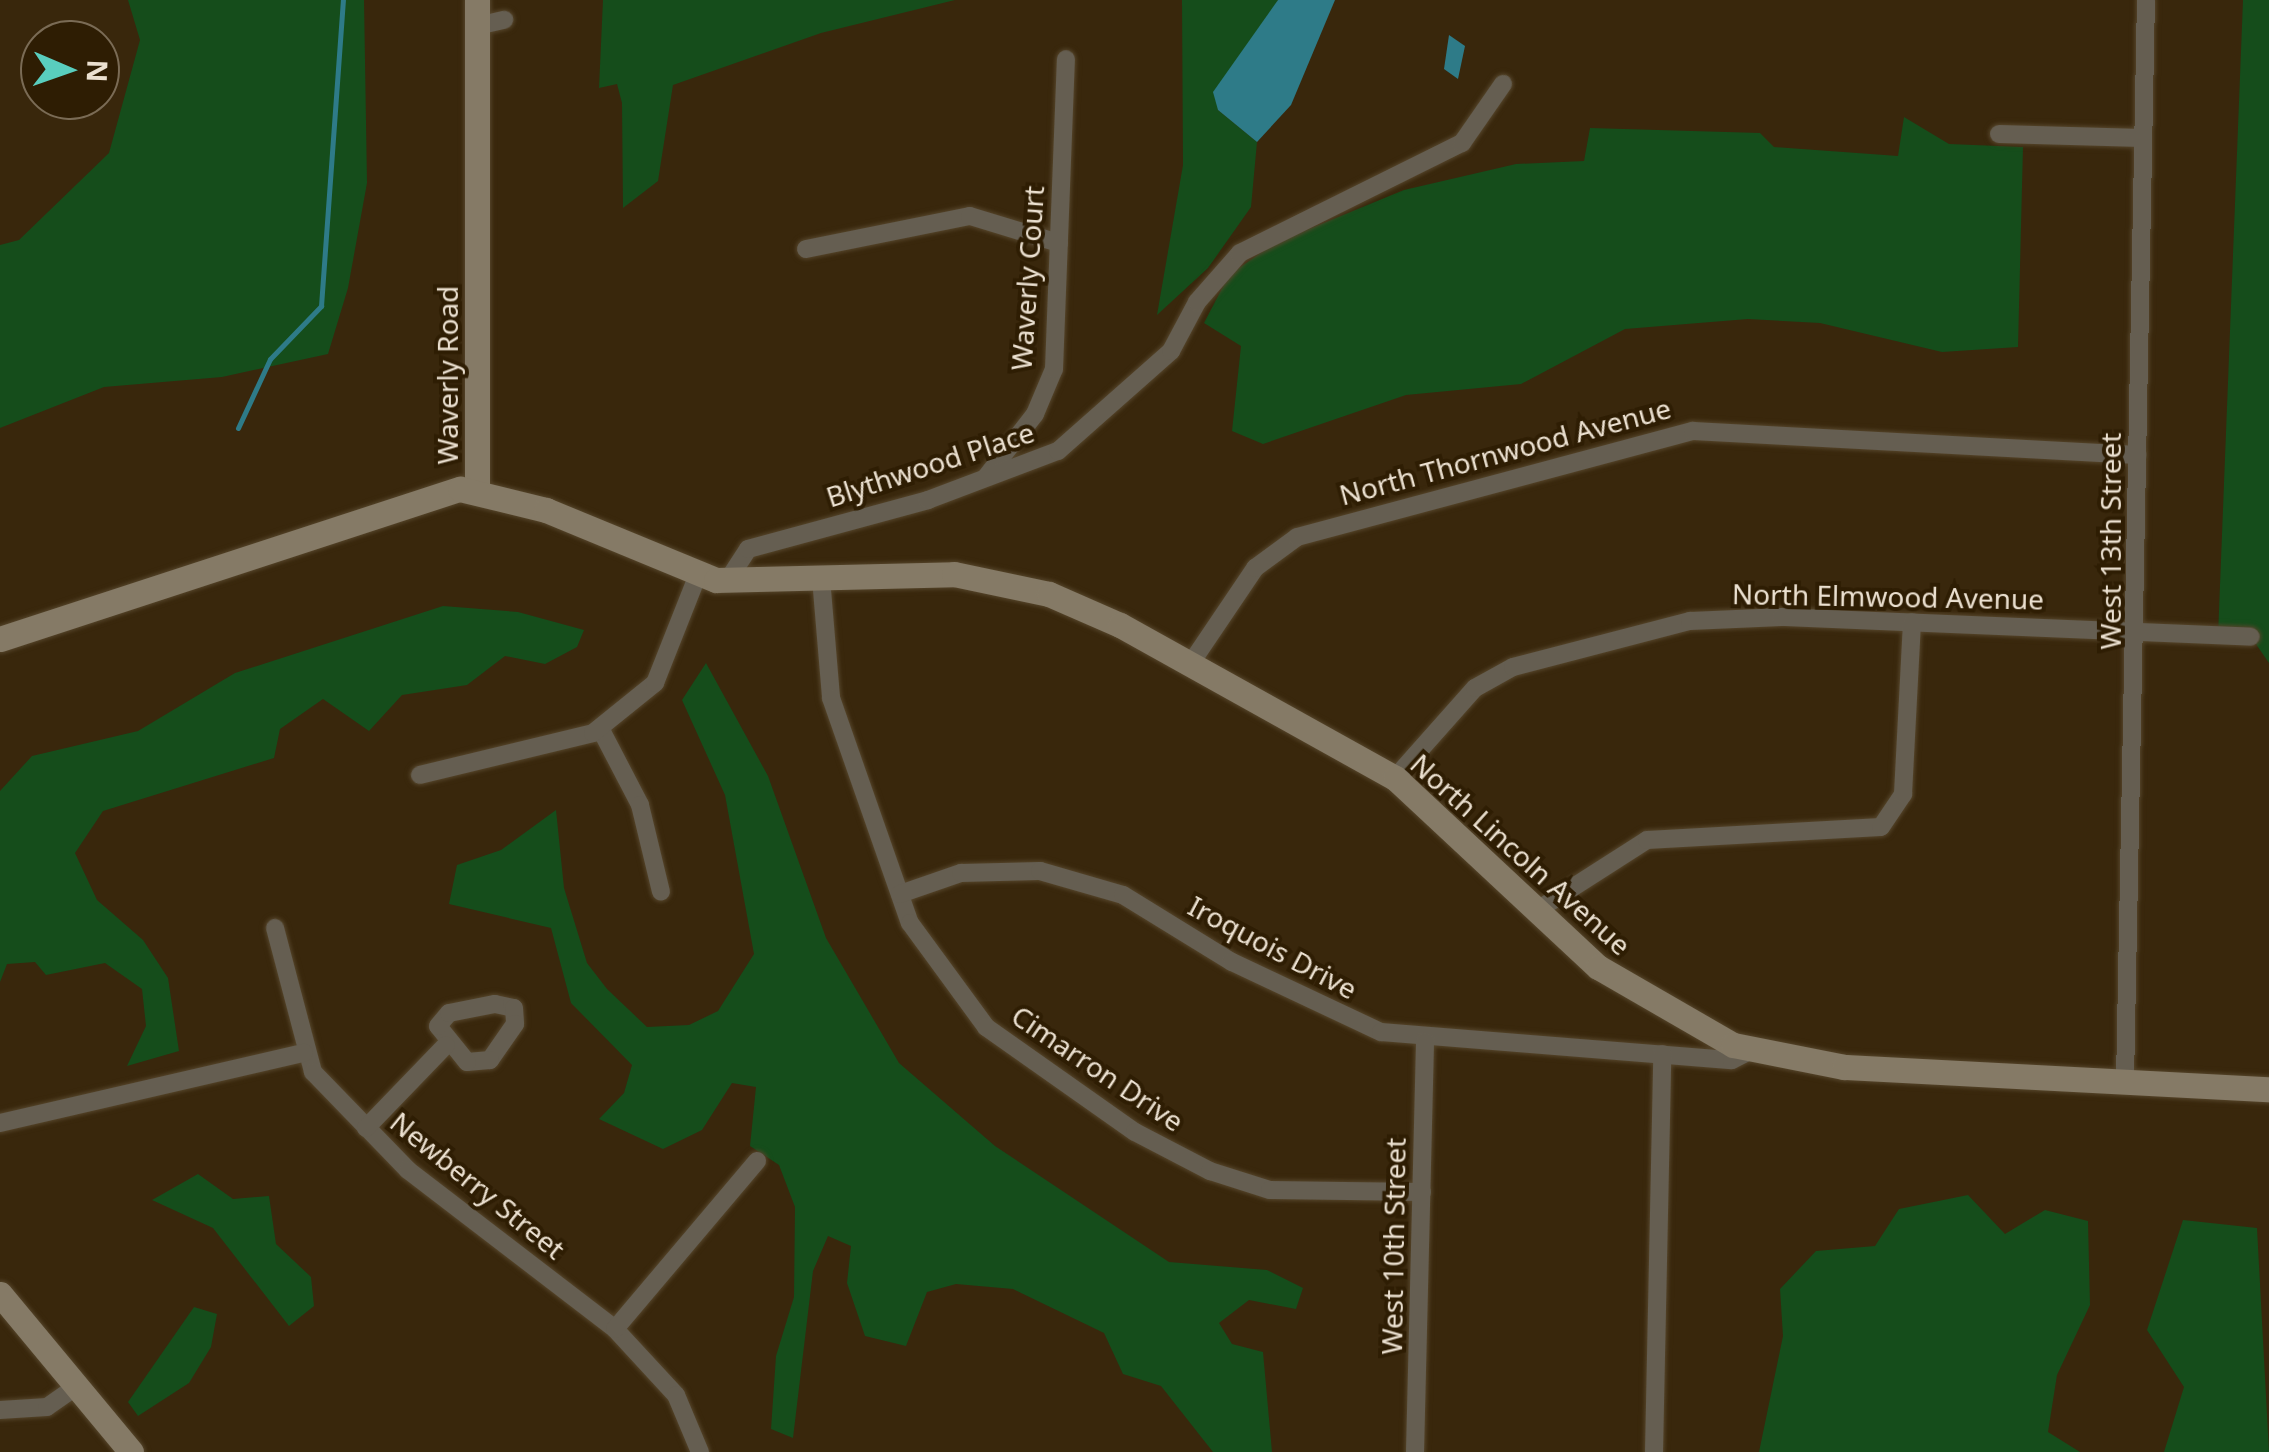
<!DOCTYPE html>
<style>
body{margin:0}
#map{position:relative;width:2269px;height:1452px;overflow:hidden;background:#39270c;font-family:"Noto Sans",sans-serif}
div>[style]{position:absolute}
.green>*{inset:0;background:#154d1b}
.water>*{inset:0;background:#2e7b88}
.stream>*{height:5px;margin:-2.5px;padding:0 2.5px;transform-origin:2.5px;border-radius:2.5px;background:#2e7b88}
.roads{filter:drop-shadow(0 0 2px #55452b) drop-shadow(0 0 2px #55452b)}
.street>*{height:18px;margin:-9px;padding:0 9px;transform-origin:9px;border-radius:9px;background:#655e51}
.secondary>*{height:25px;margin:-12.5px;padding:0 12.5px;transform-origin:12.5px;border-radius:12.5px;background:#857a66}
span{translate:-50% -50%;white-space:nowrap;text-align:center;line-height:1.15;-webkit-text-stroke:8px #2e1d03;paint-order:stroke}
.street-label{font-size:28px;color:#ebe0d0}
.north{position:absolute;left:20px;top:20px;width:100px;height:100px;box-sizing:border-box;background:#2e1d03;border:2px solid #7a6b55;border-radius:50%;rotate:92deg;font-size:28px;font-weight:700;line-height:40px;text-align:center;color:#ebe0d0}
.north::after{content:'';display:block;margin:auto;width:35px;height:45px;background:#59cebe;clip-path:polygon(50% 0,100% 100%,50% 72%,0 100%)}
</style>
<div id="map">
<div class="green">
<i style="clip-path:polygon(128px 0,364px 0,367px 183px,348px 288px,328px 354px,222px 377px,104px 387px,0 428px,0 245px,19px 240px,109px 153px,140px 40px)"></i>
<i style="clip-path:polygon(603px 0,955px 0,821px 33px,673px 85px,658px 181px,623px 208px,622px 103px,617px 84px,599px 88px)"></i>
<i style="clip-path:polygon(1182px 0,1278px 0,1218px 110px,1257px 142px,1251px 207px,1208px 268px,1157px 315px,1183px 165px)"></i>
<i style="clip-path:polygon(2243px 0,2269px 0,2269px 663px,2251px 637px,2218px 636px)"></i>
<i style="clip-path:polygon(1904px 117px,1949px 144px,2023px 147px,2018px 347px,1942px 352px,1820px 323px,1748px 319px,1625px 329px,1521px 384px,1406px 395px,1263px 444px,1232px 431px,1241px 346px,1204px 323px,1229px 275px,1275px 243px,1404px 190px,1516px 164px,1584px 161px,1590px 128px,1760px 133px,1774px 147px,1898px 156px)"></i>
<i style="clip-path:polygon(443px 606px,518px 612px,584px 630px,577px 647px,545px 664px,505px 656px,467px 685px,402px 695px,369px 731px,323px 699px,280px 729px,274px 758px,103px 811px,75px 853px,97px 900px,143px 940px,168px 978px,179px 1051px,127px 1066px,146px 1026px,142px 989px,105px 963px,46px 975px,35px 962px,7px 964px,0 982px,0 791px,32px 756px,138px 731px,235px 673px)"></i>
<i style="clip-path:polygon(706px 663px,768px 776px,826px 938px,899px 1063px,995px 1146px,1169px 1262px,1267px 1270px,1303px 1288px,1296px 1309px,1249px 1300px,1219px 1323px,1232px 1344px,1263px 1352px,1272px 1452px,1213px 1452px,1161px 1386px,1123px 1374px,1104px 1333px,1013px 1289px,956px 1284px,927px 1292px,906px 1346px,865px 1336px,847px 1283px,851px 1246px,828px 1236px,813px 1271px,793px 1438px,771px 1429px,776px 1356px,794px 1297px,795px 1207px,779px 1165px,750px 1146px,756px 1087px,732px 1083px,702px 1130px,663px 1149px,599px 1119px,624px 1093px,632px 1065px,571px 1003px,551px 928px,449px 904px,457px 865px,501px 850px,556px 810px,564px 888px,587px 963px,607px 989px,647px 1027px,689px 1025px,718px 1011px,754px 954px,725px 795px,682px 700px)"></i>
<i style="clip-path:polygon(198px 1174px,233px 1199px,269px 1196px,276px 1244px,311px 1277px,314px 1306px,289px 1326px,213px 1228px,152px 1200px)"></i>
<i style="clip-path:polygon(1968px 1195px,2005px 1234px,2045px 1210px,2088px 1221px,2090px 1305px,2057px 1375px,2048px 1432px,2080px 1452px,1759px 1452px,1783px 1336px,1780px 1289px,1816px 1251px,1875px 1246px,1899px 1209px)"></i>
<i style="clip-path:polygon(2183px 1220px,2257px 1228px,2269px 1452px,2164px 1452px,2184px 1387px,2147px 1330px)"></i>
<i style="clip-path:polygon(194px 1307px,217px 1314px,211px 1347px,189px 1383px,138px 1416px,128px 1402px)"></i>
</div>
<div class="water">
<i style="clip-path:polygon(1278px 0,1335px 0,1291px 105px,1257px 142px,1218px 110px,1213px 92px)"></i>
<i style="clip-path:polygon(1449px 35px,1465px 46px,1458px 79px,1444px 69px)"></i>
</div>
<div class="stream">
<i style="left:238px;top:428px;width:76px;rotate:-65.1deg"></i>
<i style="left:270px;top:359px;width:74px;rotate:-46.1deg"></i>
<i style="left:321px;top:306px;width:307px;rotate:-85.9deg"></i>
</div>
<div class="roads">
<div class="street">
<i style="left:477px;top:26px;width:28px;rotate:-13deg"></i>
<i style="left:1999px;top:134px;width:143px;rotate:1.6deg"></i>
<i style="left:806px;top:249px;width:167px;rotate:-11.4deg"></i>
<i style="left:970px;top:216px;width:93px;rotate:16.9deg"></i>
<i style="left:986px;top:477px;width:80px;rotate:-52.1deg"></i>
<i style="left:1035px;top:414px;width:49px;rotate:-67.1deg"></i>
<i style="left:1054px;top:369px;width:310px;rotate:-87.8deg"></i>
<i style="left:821px;top:578px;width:120px;rotate:85.2deg"></i>
<i style="left:831px;top:698px;width:238px;rotate:70.7deg"></i>
<i style="left:910px;top:923px;width:129px;rotate:53.8deg"></i>
<i style="left:986px;top:1027px;width:182px;rotate:35.2deg"></i>
<i style="left:1135px;top:1132px;width:85px;rotate:27.5deg"></i>
<i style="left:1210px;top:1171px;width:63px;rotate:17.6deg"></i>
<i style="left:1270px;top:1190px;width:152px;rotate:0.8deg"></i>
<i style="left:728px;top:580px;width:37px;rotate:-57deg"></i>
<i style="left:748px;top:549px;width:187px;rotate:-15.2deg"></i>
<i style="left:928px;top:500px;width:139px;rotate:-20.7deg"></i>
<i style="left:1058px;top:451px;width:151px;rotate:-41.5deg"></i>
<i style="left:1171px;top:351px;width:55px;rotate:-62deg"></i>
<i style="left:1197px;top:302px;width:65px;rotate:-48.7deg"></i>
<i style="left:1240px;top:253px;width:248px;rotate:-26.4deg"></i>
<i style="left:1462px;top:143px;width:72px;rotate:-55.2deg"></i>
<i style="left:1191px;top:663px;width:115px;rotate:-56deg"></i>
<i style="left:1255px;top:568px;width:52px;rotate:-36.4deg"></i>
<i style="left:1297px;top:537px;width:410px;rotate:-15deg"></i>
<i style="left:1693px;top:431px;width:445px;rotate:3.1deg"></i>
<i style="left:600px;top:728px;width:87px;rotate:62.5deg"></i>
<i style="left:640px;top:805px;width:89px;rotate:76.4deg"></i>
<i style="left:420px;top:775px;width:178px;rotate:-13.6deg"></i>
<i style="left:593px;top:733px;width:80px;rotate:-38.9deg"></i>
<i style="left:655px;top:683px;width:114px;rotate:-68.4deg"></i>
<i style="left:1395px;top:778px;width:120px;rotate:-48.4deg"></i>
<i style="left:1475px;top:688px;width:43px;rotate:-28.9deg"></i>
<i style="left:1513px;top:667px;width:183px;rotate:-14.6deg"></i>
<i style="left:1690px;top:621px;width:92px;rotate:-2.5deg"></i>
<i style="left:1782px;top:617px;width:469px;rotate:2.4deg"></i>
<i style="left:900px;top:894px;width:65px;rotate:-19deg"></i>
<i style="left:961px;top:873px;width:79px;rotate:-1.5deg"></i>
<i style="left:1040px;top:871px;width:86px;rotate:16.1deg"></i>
<i style="left:1123px;top:895px;width:128px;rotate:31.6deg"></i>
<i style="left:1232px;top:962px;width:165px;rotate:25.2deg"></i>
<i style="left:1381px;top:1032px;width:352px;rotate:4.6deg"></i>
<i style="left:1732px;top:1060px;width:20px;rotate:-27deg"></i>
<i style="left:1536px;top:911px;width:132px;rotate:-32.6deg"></i>
<i style="left:1647px;top:840px;width:234px;rotate:-3.2deg"></i>
<i style="left:1881px;top:827px;width:40px;rotate:-56deg"></i>
<i style="left:1903px;top:794px;width:172px;rotate:-87deg"></i>
<i style="left:275px;top:928px;width:149px;rotate:75.2deg"></i>
<i style="left:313px;top:1072px;width:136px;rotate:45.9deg"></i>
<i style="left:408px;top:1170px;width:261px;rotate:37.5deg"></i>
<i style="left:615px;top:1329px;width:90px;rotate:47.3deg"></i>
<i style="left:676px;top:1395px;width:62px;rotate:67.2deg"></i>
<i style="left:495px;top:1004px;width:19px;rotate:12deg"></i>
<i style="left:514px;top:1008px;width:16px;rotate:86deg"></i>
<i style="left:515px;top:1024px;width:44px;rotate:124.8deg"></i>
<i style="left:490px;top:1060px;width:23px;rotate:175deg"></i>
<i style="left:467px;top:1062px;width:46px;rotate:-128.9deg"></i>
<i style="left:438px;top:1026px;width:17px;rotate:-50deg"></i>
<i style="left:449px;top:1013px;width:47px;rotate:-11.1deg"></i>
<i style="left:2125px;top:1082px;width:1082px;rotate:-88.89deg"></i>
<i style="left:0;top:1123px;width:312px;rotate:-13deg"></i>
<i style="left:366px;top:1128px;width:115px;rotate:-46.1deg"></i>
<i style="left:615px;top:1329px;width:220px;rotate:-49.8deg"></i>
<i style="left:0;top:1410px;width:47px;rotate:-3.7deg"></i>
<i style="left:47px;top:1407px;width:32px;rotate:-35deg"></i>
<i style="left:1415px;top:1452px;width:411px;rotate:-88.6deg"></i>
<i style="left:1654px;top:1452px;width:398px;rotate:-88.8deg"></i>
</div>
<div class="secondary">
<i style="left:477px;top:0;width:489px;rotate:90deg"></i>
<i style="left:0;top:639px;width:484px;rotate:-18.1deg"></i>
<i style="left:460px;top:489px;width:89px;rotate:13.7deg"></i>
<i style="left:546px;top:510px;width:184px;rotate:22.4deg"></i>
<i style="left:716px;top:580px;width:238px;rotate:-1.4deg"></i>
<i style="left:954px;top:574px;width:97px;rotate:11.9deg"></i>
<i style="left:1049px;top:594px;width:77px;rotate:23.6deg"></i>
<i style="left:1120px;top:625px;width:315px;rotate:29.1deg"></i>
<i style="left:1395px;top:778px;width:277px;rotate:43deg"></i>
<i style="left:1598px;top:967px;width:156px;rotate:30deg"></i>
<i style="left:1733px;top:1045px;width:113px;rotate:11.2deg"></i>
<i style="left:1844px;top:1067px;width:426px;rotate:3deg"></i>
<i style="left:0;top:1294px;width:205px;rotate:50.3deg"></i>
</div>
</div>
<div class="street-label">
<span style="left:1027px;top:278px;rotate:-86deg">Waverly Court</span>
<span style="left:447px;top:375px;rotate:-90deg">Waverly Road</span>
<span style="left:1505px;top:451px;rotate:-15deg">North Thornwood Avenue</span>
<span style="left:930px;top:464px;rotate:-18deg">Blythwood Place</span>
<span style="left:2110px;top:541px;rotate:-90deg">West 13th Street</span>
<span style="left:1888px;top:596px;rotate:1deg">North Elmwood Avenue</span>
<span style="left:1521px;top:854px;rotate:42deg">North Lincoln Avenue</span>
<span style="left:1273px;top:947px;rotate:28deg">Iroquois Drive</span>
<span style="left:1098px;top:1068px;rotate:34deg">Cimarron Drive</span>
<span style="left:478px;top:1185px;rotate:39deg">Newberry Street</span>
<span style="left:1393px;top:1246px;rotate:-89deg">West 10th Street</span>
</div>
<div class="north">N</div>
</div>
